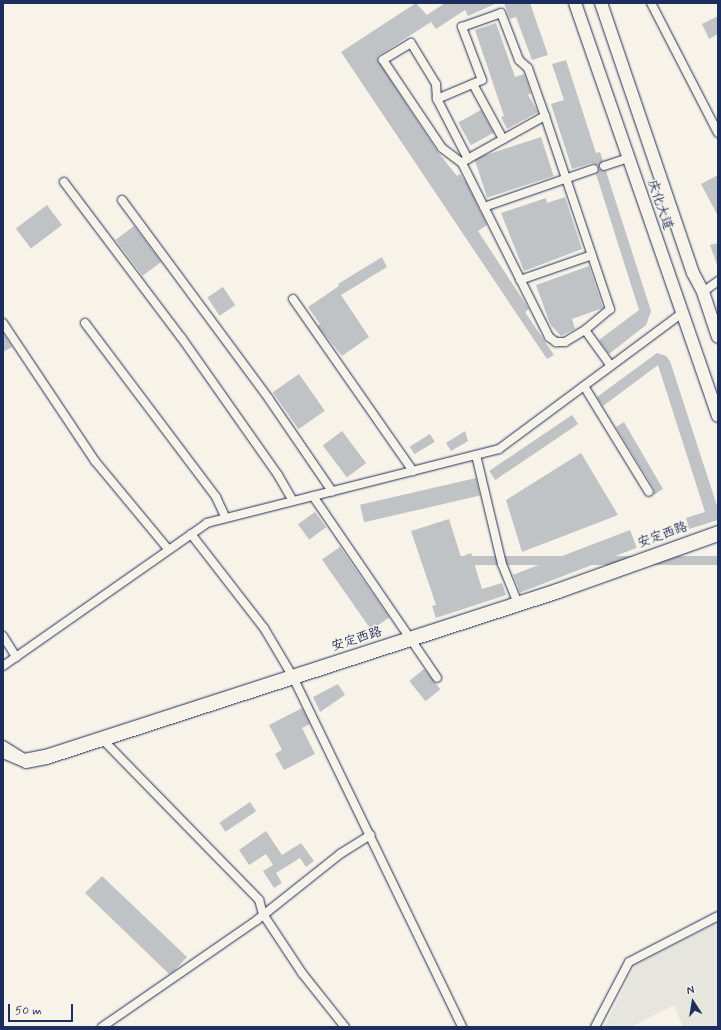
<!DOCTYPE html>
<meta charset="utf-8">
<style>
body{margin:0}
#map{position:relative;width:721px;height:1030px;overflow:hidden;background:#f7f3e8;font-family:Mynerve,"LXGW WenKai TC",sans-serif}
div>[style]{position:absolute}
.built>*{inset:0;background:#e6e5de}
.building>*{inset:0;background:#c0c3c5;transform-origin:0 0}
.roads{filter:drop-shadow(0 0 1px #1b2f5e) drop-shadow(0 0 1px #1b2f5e)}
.minor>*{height:8px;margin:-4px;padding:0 4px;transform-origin:4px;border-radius:4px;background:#f7f3e8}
.highway>*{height:12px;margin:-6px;padding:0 6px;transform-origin:6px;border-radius:6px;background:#f7f3e8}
span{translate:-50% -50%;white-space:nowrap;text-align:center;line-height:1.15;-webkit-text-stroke:3px #f7f3e8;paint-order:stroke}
.street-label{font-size:13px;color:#1b2f5e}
.frame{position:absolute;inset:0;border:4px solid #1b2f5e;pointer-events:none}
.north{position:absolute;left:673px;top:982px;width:40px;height:40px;-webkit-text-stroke:3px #f7f3e8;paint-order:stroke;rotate:348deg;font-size:11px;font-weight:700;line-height:16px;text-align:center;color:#1b2f5e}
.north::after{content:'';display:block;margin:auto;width:14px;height:18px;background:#1b2f5e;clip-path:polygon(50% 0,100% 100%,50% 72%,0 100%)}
.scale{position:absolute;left:8px;top:1004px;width:65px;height:18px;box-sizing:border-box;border:2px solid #1b2f5e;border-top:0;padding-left:5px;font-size:12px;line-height:14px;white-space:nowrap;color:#1b2f5e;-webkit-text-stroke:3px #f7f3e8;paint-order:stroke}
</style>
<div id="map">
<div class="built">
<i style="clip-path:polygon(718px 922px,718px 1027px,683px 1027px,674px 1005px,631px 1027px,604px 1027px,635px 965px)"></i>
</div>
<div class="building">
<i style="clip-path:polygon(416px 3px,427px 15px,445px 3px,497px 3px,468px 16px,465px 10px,436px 29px,431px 22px,378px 56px,378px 61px,437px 151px,457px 176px,460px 174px,467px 184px,487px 225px,478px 231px,527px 306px,529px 309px,525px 312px,554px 355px,547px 359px,341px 52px)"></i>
<i style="clip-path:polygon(504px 3px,530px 3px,548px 55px,532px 60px,516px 17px,510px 19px)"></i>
<i style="clip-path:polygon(718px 16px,718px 34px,709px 39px,702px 24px)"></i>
<i style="clip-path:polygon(496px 23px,515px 77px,524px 74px,531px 93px,528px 95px,538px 112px,507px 129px,501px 117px,504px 116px,475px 30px)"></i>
<i style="clip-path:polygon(566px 60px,596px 153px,600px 152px,603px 161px,599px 166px,592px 163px,572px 169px,551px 104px,564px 100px,552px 64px)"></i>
<i style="left:481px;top:110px;width:26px;height:26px;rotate:61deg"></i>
<i style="left:541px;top:137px;width:41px;height:70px;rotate:72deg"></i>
<i style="clip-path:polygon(599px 169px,606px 171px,651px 311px,646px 325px,609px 354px,599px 340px,639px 310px,596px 174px)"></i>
<i style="clip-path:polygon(718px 175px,718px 216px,701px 184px)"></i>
<i style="clip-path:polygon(565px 197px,582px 249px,524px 271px,501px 213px,546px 198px,547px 203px)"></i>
<i style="left:47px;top:205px;width:25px;height:39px;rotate:53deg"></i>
<i style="left:134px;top:226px;width:45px;height:23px;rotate:53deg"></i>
<i style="clip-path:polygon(718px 243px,718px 265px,717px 265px,710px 245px)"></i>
<i style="clip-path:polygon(382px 257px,387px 267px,341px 295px,369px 337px,342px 356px,318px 326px,320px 324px,308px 307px,339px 286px,338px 284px)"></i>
<i style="clip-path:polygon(589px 266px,603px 308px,572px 319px,575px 329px,561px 336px,550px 324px,536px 285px)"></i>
<i style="left:223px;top:287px;width:22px;height:19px;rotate:56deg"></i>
<i style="clip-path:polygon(3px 333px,12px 347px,3px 352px)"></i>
<i style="clip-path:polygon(657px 353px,666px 356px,670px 361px,718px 509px,718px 520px,689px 529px,686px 518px,705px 512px,658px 365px,603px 406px,597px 397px)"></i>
<i style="left:299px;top:374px;width:45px;height:32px;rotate:55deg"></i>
<i style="left:572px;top:415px;width:11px;height:100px;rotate:56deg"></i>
<i style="clip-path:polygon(624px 422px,663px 489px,654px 495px,654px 489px,616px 427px)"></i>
<i style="left:342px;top:431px;width:40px;height:24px;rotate:53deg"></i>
<i style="clip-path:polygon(465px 431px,468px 441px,451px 451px,446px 443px)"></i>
<i style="left:430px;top:434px;width:9px;height:24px;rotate:58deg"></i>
<i style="clip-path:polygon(581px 453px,618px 515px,522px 552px,506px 500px)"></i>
<i style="left:476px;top:478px;width:18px;height:119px;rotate:77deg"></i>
<i style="left:315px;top:512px;width:19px;height:21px;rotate:54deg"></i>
<i style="clip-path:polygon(449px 519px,461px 557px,471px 553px,482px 589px,502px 583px,506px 595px,436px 618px,432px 606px,436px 605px,411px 531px)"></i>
<i style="left:630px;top:530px;width:19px;height:125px;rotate:69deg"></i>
<i style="left:340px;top:547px;width:86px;height:22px;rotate:55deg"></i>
<i style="left:718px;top:556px;width:9px;height:278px;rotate:90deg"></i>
<i style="left:424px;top:669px;width:26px;height:19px;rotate:51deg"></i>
<i style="clip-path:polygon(338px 684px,345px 695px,320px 712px,313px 697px)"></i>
<i style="clip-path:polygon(302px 708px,310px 724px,302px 728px,315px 754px,284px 770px,275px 754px,282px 750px,269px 725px)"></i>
<i style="left:250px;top:802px;width:11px;height:37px;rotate:56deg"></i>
<i style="clip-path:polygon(266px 831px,282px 855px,301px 843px,314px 861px,306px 867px,300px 858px,276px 873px,282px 883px,274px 888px,263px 871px,273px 865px,266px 854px,249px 865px,239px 850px)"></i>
<i style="clip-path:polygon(102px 876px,187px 957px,174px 971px,169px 974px,85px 893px)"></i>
</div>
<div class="roads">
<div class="minor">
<i style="left:651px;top:3px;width:146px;rotate:62.7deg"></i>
<i style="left:473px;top:84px;width:63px;rotate:61.4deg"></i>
<i style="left:437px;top:99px;width:49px;rotate:-22.9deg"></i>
<i style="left:482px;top:80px;width:57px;rotate:-110.7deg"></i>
<i style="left:462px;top:27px;width:41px;rotate:-19.7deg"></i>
<i style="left:501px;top:13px;width:50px;rotate:69deg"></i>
<i style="left:519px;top:60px;width:12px;rotate:42deg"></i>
<i style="left:528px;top:68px;width:51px;rotate:70.5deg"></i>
<i style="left:468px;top:159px;width:68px;rotate:-117.3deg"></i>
<i style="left:437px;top:99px;width:15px;rotate:-94deg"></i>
<i style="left:436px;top:84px;width:48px;rotate:-121.4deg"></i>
<i style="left:411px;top:43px;width:33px;rotate:149deg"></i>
<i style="left:383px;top:60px;width:106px;rotate:56.2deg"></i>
<i style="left:442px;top:148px;width:25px;rotate:37deg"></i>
<i style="left:462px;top:163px;width:195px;rotate:63.4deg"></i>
<i style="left:549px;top:337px;width:9px;rotate:36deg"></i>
<i style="left:556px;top:342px;width:9px"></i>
<i style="left:565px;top:342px;width:23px;rotate:-31deg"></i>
<i style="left:464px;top:161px;width:93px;rotate:-29.1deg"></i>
<i style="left:545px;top:116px;width:204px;rotate:71.4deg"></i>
<i style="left:610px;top:309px;width:33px;rotate:140deg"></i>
<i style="left:585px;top:330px;width:44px;rotate:54.2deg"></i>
<i style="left:604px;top:166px;width:25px;rotate:-18deg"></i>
<i style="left:64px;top:182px;width:194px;rotate:53deg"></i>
<i style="left:181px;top:337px;width:169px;rotate:54.9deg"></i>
<i style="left:278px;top:475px;width:30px;rotate:60deg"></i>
<i style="left:122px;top:200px;width:247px;rotate:53.5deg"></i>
<i style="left:269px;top:399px;width:112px;rotate:55.6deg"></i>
<i style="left:484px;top:207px;width:116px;rotate:-19.1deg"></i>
<i style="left:520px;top:280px;width:76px;rotate:-19.1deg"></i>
<i style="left:703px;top:292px;width:19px;rotate:-36deg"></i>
<i style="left:293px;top:299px;width:210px;rotate:55.1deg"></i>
<i style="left:3px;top:323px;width:166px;rotate:56.3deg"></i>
<i style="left:95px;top:461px;width:114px;rotate:50.3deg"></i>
<i style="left:85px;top:323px;width:218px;rotate:53deg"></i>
<i style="left:216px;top:497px;width:23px;rotate:65deg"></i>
<i style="left:584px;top:386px;width:124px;rotate:58.5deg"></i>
<i style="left:476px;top:455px;width:112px;rotate:76.6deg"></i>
<i style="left:502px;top:564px;width:40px;rotate:68deg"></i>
<i style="left:313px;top:496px;width:220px;rotate:55.7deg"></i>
<i style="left:191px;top:534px;width:119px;rotate:52.2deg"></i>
<i style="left:264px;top:628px;width:57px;rotate:59.4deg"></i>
<i style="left:293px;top:677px;width:389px;rotate:64.2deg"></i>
<i style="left:3px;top:636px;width:25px;rotate:58deg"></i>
<i style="left:3px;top:666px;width:249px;rotate:-35deg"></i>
<i style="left:207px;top:523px;width:301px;rotate:-14.2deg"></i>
<i style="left:499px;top:449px;width:228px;rotate:-36.6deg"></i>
<i style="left:105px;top:742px;width:221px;rotate:45.7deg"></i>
<i style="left:259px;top:900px;width:15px;rotate:74deg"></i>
<i style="left:263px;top:914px;width:71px;rotate:56.5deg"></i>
<i style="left:302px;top:973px;width:69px;rotate:51.5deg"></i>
<i style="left:3px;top:745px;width:25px;rotate:32deg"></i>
<i style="left:24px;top:758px;width:21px;rotate:-11deg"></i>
<i style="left:45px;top:754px;width:538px;rotate:-17.96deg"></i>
<i style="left:557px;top:588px;width:171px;rotate:-19.8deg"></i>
<i style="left:3px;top:754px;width:25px;rotate:23deg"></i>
<i style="left:26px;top:764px;width:21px;rotate:-11deg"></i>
<i style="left:47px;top:760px;width:538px;rotate:-17.96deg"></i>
<i style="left:559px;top:594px;width:169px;rotate:-19.7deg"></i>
<i style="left:102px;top:1027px;width:188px;rotate:-34.6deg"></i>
<i style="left:257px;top:920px;width:106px;rotate:-38.5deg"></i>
<i style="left:340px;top:854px;width:36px;rotate:-32deg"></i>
<i style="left:595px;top:1027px;width:73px;rotate:-62.4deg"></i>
<i style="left:629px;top:962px;width:100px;rotate:-27.3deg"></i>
</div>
<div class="highway">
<i style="left:575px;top:3px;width:437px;rotate:70.9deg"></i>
<i style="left:601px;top:3px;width:285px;rotate:71.2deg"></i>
<i style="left:693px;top:273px;width:21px;rotate:62deg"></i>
<i style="left:703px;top:292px;width:47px;rotate:71.6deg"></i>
</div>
</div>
<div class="street-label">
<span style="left:659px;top:205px;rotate:71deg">庆化大道</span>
<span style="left:663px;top:536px;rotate:-20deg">安定西路</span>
<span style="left:357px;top:640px;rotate:-18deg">安定西路</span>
</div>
<div class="frame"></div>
<div class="north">N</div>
<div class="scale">50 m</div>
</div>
